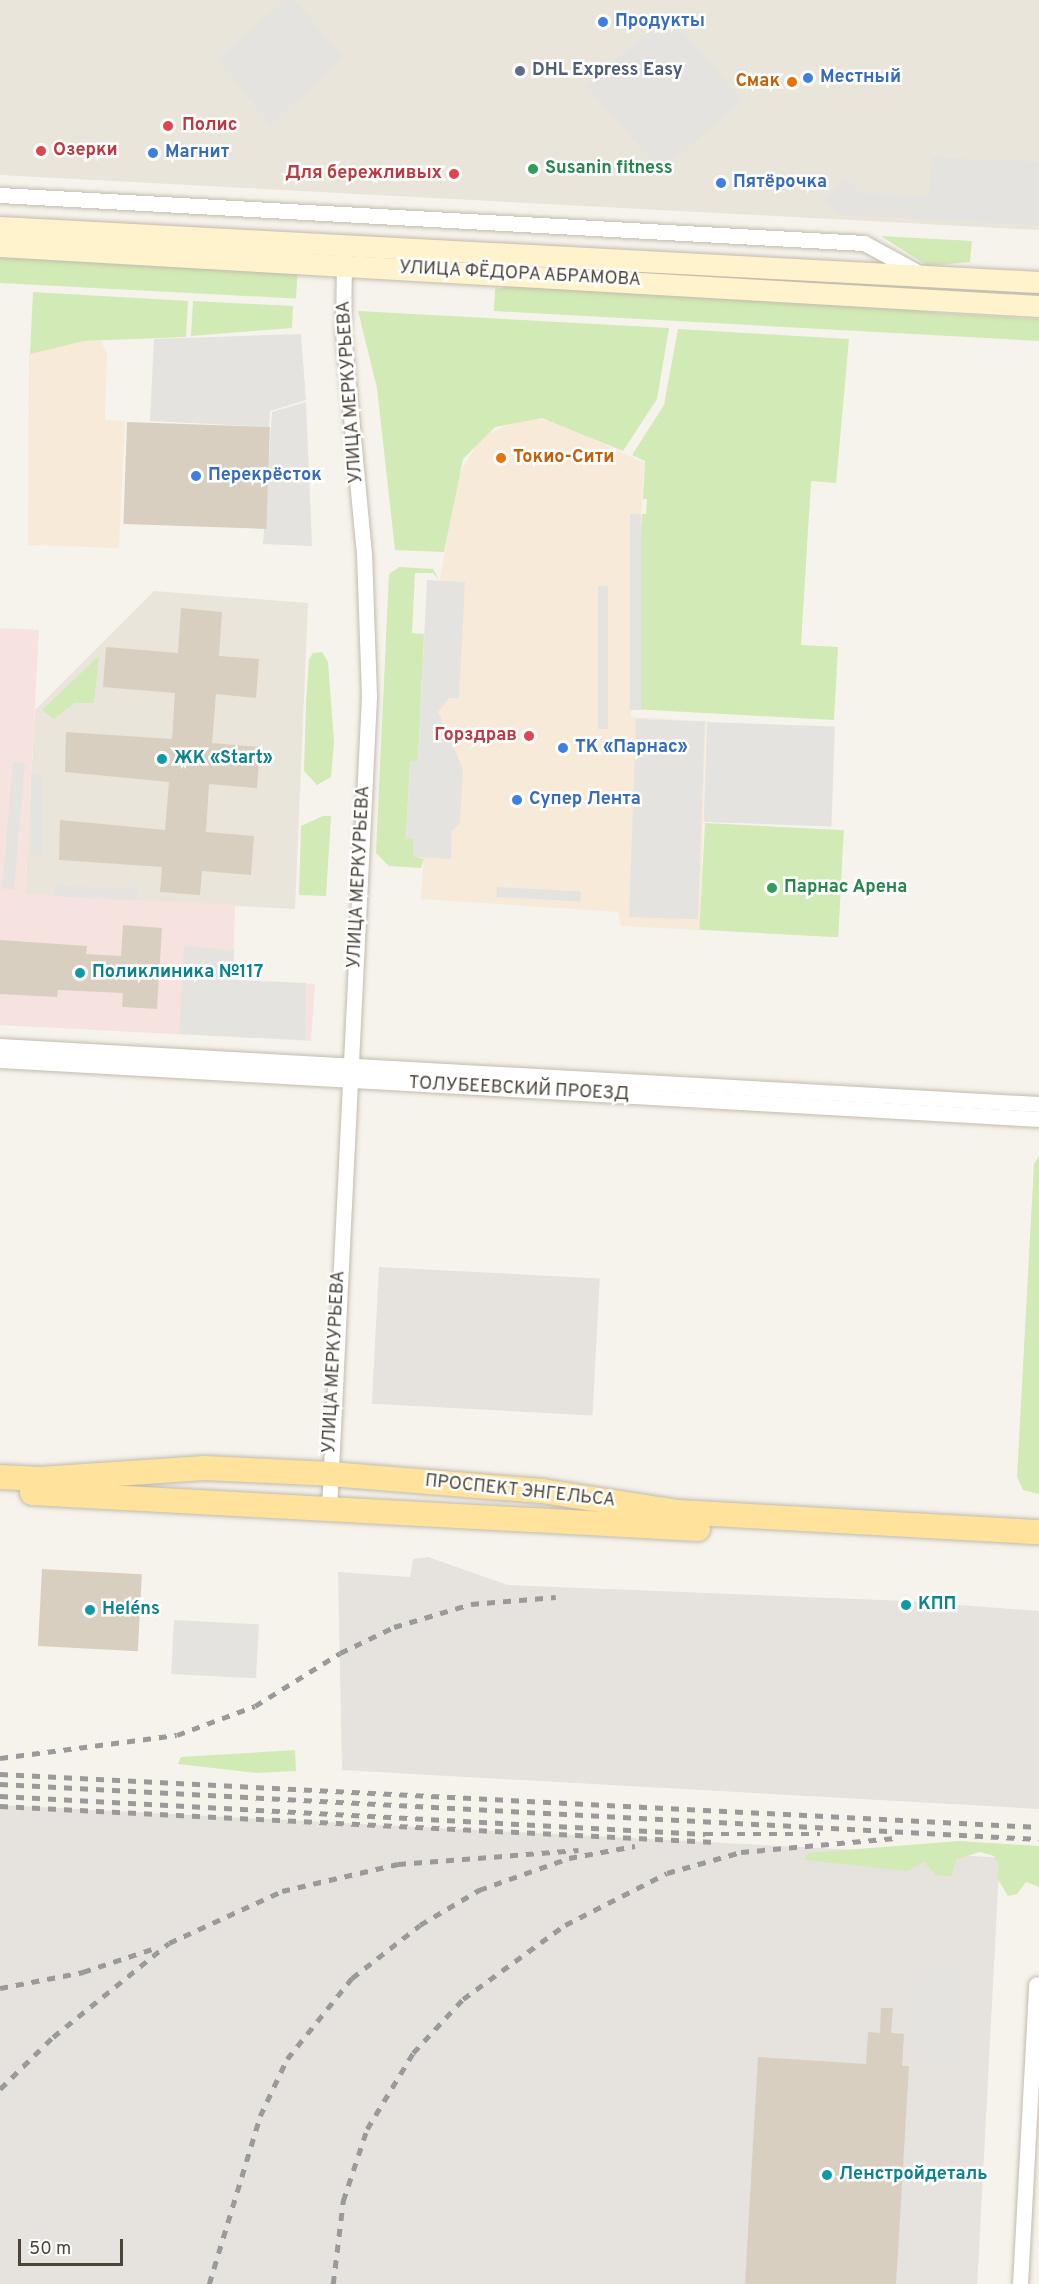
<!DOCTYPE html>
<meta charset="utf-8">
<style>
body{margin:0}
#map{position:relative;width:1039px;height:2284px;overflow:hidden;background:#f6f3ec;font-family:Overpass,sans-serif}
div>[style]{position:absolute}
.residential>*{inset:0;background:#eae5da}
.commercial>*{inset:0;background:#f7ead8}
.industrial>*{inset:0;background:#e6e2dd;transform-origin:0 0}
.medical>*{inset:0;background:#f6e3e0}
.green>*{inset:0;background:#d2eab5;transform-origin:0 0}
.parking>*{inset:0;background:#e5e3e0;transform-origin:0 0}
.building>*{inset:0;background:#d8cfc1;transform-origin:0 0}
.roads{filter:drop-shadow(0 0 2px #c2bbae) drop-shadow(0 0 2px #c2bbae)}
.street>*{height:15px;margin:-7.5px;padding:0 7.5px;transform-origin:7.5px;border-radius:7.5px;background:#fff}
.secondary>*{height:21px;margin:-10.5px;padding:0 10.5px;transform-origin:10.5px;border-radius:10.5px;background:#fff3cd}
.primary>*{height:24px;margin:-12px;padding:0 12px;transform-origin:12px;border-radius:12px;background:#ffe39c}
.rail>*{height:4.5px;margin-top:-2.25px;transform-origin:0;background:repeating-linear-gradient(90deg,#9a9a9a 0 8px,transparent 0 16px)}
.dots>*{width:16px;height:16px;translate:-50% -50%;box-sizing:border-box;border:3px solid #fff;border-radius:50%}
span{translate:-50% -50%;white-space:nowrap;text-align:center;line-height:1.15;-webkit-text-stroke:5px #fff;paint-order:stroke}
.shop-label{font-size:18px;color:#366cbe;font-weight:700}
.left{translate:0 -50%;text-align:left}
.service-label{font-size:18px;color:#4e5e75;font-weight:700}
.food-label{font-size:18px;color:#c56008;font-weight:700}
.right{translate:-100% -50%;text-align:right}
.health-label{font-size:18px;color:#be3a42;font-weight:700}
.leisure-label{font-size:18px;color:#27864d;font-weight:700}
.street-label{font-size:18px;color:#4b4439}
.culture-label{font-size:18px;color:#0d838f;font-weight:700}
.scale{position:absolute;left:18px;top:2239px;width:105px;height:27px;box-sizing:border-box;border:3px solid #4b4439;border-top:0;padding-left:8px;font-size:18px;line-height:21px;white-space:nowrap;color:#4b4439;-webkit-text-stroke:4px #fff;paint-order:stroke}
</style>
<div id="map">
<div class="residential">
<i style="clip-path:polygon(0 0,1039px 0,1039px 230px,0 175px)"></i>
<i style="clip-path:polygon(154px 591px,308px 603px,295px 909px,25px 895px,35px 710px)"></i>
</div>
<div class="commercial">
<i style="clip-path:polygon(84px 341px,101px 341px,107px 354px,105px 420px,125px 421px,119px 548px,28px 545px,29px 354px)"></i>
<i style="clip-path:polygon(526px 418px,555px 421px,644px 463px,631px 717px,706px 721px,700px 930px,621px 926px,618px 912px,421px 899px,440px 580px,458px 476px,482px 436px)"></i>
</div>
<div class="industrial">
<i style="left:379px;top:1267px;width:221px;height:137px;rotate:3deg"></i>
<i style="clip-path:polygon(428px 1557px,508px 1585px,907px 1601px,1039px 1611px,1039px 1809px,342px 1770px,338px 1572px,410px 1577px,413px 1559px)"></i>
<i style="left:0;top:1805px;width:1001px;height:479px;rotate:3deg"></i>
</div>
<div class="medical">
<i style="clip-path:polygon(0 628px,39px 630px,25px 894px,235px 905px,233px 980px,315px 984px,311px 1041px,0 1025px)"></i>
</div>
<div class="green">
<i style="clip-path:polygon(881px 236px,972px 241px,970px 262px,928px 266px)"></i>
<i style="left:0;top:254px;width:298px;height:29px;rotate:3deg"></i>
<i style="clip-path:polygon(528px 283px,863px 302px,937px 313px,1039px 319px,1039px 341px,494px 311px,495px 289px)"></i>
<i style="clip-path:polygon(33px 292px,188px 301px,186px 337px,84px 341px,30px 354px)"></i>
<i style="clip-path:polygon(193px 301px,293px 306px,292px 328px,191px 336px)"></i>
<i style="clip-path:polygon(358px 311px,669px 328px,657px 399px,623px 451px,542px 418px,495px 427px,463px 459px,444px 552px,395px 550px,377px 388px)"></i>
<i style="clip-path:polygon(678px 329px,849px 339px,836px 483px,811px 481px,801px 645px,838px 647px,834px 720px,632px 709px,642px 514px,646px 514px,647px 499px,643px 499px,645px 461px,632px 455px,664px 405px)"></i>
<i style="clip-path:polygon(399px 567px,433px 569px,439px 580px,433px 573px,415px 573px,412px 633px,424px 634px,418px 761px,410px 761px,406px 839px,413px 839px,413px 856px,424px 859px,421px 868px,389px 866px,376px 853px,389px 574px)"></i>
<i style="clip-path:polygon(322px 652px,328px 662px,334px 742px,331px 777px,317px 785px,304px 771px,306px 704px,309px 659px,313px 653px)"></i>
<i style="clip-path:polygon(99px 656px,94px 703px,74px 703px,54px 719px,42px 710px)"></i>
<i style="clip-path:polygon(323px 816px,331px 816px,326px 896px,299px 895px,301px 826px)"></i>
<i style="left:705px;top:823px;width:139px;height:107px;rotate:3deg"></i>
<i style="clip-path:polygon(1039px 1156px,1039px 1494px,1023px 1490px,1017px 1477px,1034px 1164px)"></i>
<i style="clip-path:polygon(295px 1750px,296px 1771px,256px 1773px,178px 1764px,181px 1757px)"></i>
<i style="clip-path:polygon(959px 1841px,1039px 1846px,1039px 1887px,1026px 1882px,1017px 1894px,1008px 1896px,997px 1878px,999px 1866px,994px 1856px,980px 1852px,957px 1859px,951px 1876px,936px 1875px,924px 1862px,907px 1871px,805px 1860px,808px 1853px)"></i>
</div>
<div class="parking">
<i style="clip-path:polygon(284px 0,295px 0,344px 58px,270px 125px,218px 60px)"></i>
<i style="left:668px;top:15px;width:113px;height:108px;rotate:49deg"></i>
<i style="clip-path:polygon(932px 157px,1039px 162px,1039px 225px,840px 215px,824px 200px,845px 178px,862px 193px,929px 197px)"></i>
<i style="clip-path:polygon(301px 334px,306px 400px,270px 411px,269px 427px,150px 421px,154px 339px)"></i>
<i style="clip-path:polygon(306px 402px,312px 546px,263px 544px,272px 412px)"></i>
<i style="left:630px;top:514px;width:11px;height:196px"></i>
<i style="clip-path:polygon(427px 580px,465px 582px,459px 698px,449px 698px,438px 712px,463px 769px,460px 823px,452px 831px,451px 859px,413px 857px,413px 839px,406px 839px,410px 761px,418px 761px)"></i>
<i style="left:598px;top:586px;width:10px;height:143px"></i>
<i style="left:636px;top:719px;width:69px;height:198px;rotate:2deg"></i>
<i style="left:707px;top:722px;width:128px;height:100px;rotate:2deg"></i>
<i style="left:13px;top:762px;width:12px;height:127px;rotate:5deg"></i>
<i style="left:31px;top:774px;width:12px;height:81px"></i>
<i style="left:54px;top:885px;width:84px;height:11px;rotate:3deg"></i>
<i style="left:497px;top:887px;width:84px;height:10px;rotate:3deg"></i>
<i style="clip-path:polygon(184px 946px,234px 950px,233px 980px,306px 983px,305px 1040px,179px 1034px)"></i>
<i style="left:174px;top:1620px;width:85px;height:54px;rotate:3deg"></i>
<i style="left:921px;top:1971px;width:35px;height:87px"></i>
</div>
<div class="building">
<i style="left:127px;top:422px;width:143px;height:102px;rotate:2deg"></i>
<i style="clip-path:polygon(181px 608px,222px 612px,219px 656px,259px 659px,256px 698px,216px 694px,212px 743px,260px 747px,257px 788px,209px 784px,206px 832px,254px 836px,251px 875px,202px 871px,200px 895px,160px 892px,162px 867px,59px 860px,60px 820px,165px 830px,169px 782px,65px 772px,66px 732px,172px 739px,175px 693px,103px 687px,106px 647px,178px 653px)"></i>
<i style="clip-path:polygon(123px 925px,162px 928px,157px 1009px,122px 1007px,123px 993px,58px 990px,57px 997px,0 994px,0 940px,87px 946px,86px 954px,121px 956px)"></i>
<i style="left:42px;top:1569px;width:100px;height:77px;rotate:3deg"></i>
<i style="clip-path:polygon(881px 2008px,893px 2008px,891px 2033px,904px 2034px,902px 2066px,909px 2066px,896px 2284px,745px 2284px,758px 2057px,866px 2064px,868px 2032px,880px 2033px)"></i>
</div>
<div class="roads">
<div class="street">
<i style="left:0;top:195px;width:865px;rotate:3.18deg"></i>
<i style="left:864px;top:243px;width:67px;rotate:28.5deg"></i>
<i style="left:0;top:1046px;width:1041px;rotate:3.2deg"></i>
<i style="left:0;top:1060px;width:1041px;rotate:3.25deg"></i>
<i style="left:329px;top:1509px;width:814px;rotate:-87.18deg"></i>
<i style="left:369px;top:696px;width:142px;rotate:-92deg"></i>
<i style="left:364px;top:554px;width:222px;rotate:-95.4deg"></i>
<i style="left:343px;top:333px;width:76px;rotate:-89.2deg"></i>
<i style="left:1020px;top:2284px;width:300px;rotate:-86.9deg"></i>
</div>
<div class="secondary">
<i style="left:0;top:227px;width:1040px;rotate:3.03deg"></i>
<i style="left:0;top:246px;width:1041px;rotate:3.31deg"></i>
</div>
<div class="primary">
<i style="left:0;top:1477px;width:40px;rotate:2.9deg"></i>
<i style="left:40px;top:1479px;width:165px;rotate:-3.8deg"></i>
<i style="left:205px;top:1468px;width:125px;rotate:2.7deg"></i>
<i style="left:330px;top:1474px;width:213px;rotate:4.6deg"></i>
<i style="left:542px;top:1491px;width:138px;rotate:8.8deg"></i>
<i style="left:678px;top:1512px;width:362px;rotate:3.2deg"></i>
<i style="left:32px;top:1493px;width:667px;rotate:3.09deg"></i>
</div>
</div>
<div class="rail">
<i style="left:0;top:1758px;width:178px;rotate:-7.4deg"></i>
<i style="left:177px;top:1735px;width:83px;rotate:-20.4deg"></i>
<i style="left:255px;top:1706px;width:100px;rotate:-31.9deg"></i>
<i style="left:340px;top:1653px;width:60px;rotate:-25.7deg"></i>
<i style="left:394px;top:1627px;width:80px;rotate:-16.6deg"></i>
<i style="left:471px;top:1604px;width:85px;rotate:-4.7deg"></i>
<i style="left:0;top:1774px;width:1040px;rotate:2.92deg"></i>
<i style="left:0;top:1784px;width:1040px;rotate:3.03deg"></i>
<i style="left:0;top:1796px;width:706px;rotate:3.09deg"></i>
<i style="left:705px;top:1834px;width:115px"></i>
<i style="left:0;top:1806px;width:716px;rotate:2.88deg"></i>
<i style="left:0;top:1988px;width:85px;rotate:-10.9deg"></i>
<i style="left:83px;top:1972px;width:79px;rotate:-18.4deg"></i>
<i style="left:0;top:2089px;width:74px;rotate:-44.5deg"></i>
<i style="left:53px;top:2037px;width:149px;rotate:-39deg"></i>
<i style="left:169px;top:1943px;width:124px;rotate:-24.7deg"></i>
<i style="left:282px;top:1891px;width:119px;rotate:-13.1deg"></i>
<i style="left:398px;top:1864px;width:181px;rotate:-4.4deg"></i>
<i style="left:209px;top:2284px;width:176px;rotate:-73.1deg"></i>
<i style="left:260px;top:2116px;width:63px;rotate:-64.7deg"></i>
<i style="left:287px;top:2059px;width:104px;rotate:-51.3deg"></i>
<i style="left:352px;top:1978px;width:86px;rotate:-37.9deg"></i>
<i style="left:420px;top:1925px;width:69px;rotate:-30.7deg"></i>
<i style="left:479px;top:1890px;width:96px;rotate:-19.6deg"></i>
<i style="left:569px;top:1858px;width:67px;rotate:-10.3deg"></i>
<i style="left:333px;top:2284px;width:84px;rotate:-83.1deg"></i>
<i style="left:343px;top:2201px;width:76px;rotate:-71.6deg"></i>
<i style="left:367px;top:2129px;width:89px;rotate:-58.8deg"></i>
<i style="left:413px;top:2053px;width:74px;rotate:-47.2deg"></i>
<i style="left:463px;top:1999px;width:126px;rotate:-36deg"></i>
<i style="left:565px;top:1925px;width:114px;rotate:-27deg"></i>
<i style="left:667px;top:1873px;width:77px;rotate:-15.8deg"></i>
<i style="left:741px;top:1852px;width:155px;rotate:-5.2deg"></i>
</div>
<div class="dots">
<i style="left:603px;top:22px;background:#3f7fe0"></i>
<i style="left:520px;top:71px;background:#5c6f8a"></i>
<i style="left:808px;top:78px;background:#3f7fe0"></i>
<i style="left:792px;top:82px;background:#e8710a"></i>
<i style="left:168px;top:126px;background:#e0444e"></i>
<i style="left:41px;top:151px;background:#e0444e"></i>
<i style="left:153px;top:153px;background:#3f7fe0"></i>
<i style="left:533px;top:169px;background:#2e9e5b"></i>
<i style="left:454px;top:174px;background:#e0444e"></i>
<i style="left:721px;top:183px;background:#3f7fe0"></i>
<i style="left:501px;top:458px;background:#e8710a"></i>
<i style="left:196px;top:476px;background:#3f7fe0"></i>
<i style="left:529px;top:736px;background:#e0444e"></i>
<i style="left:563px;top:748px;background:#3f7fe0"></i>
<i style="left:162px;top:759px;background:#0f9aa8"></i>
<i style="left:517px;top:800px;background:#3f7fe0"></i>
<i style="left:772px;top:888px;background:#2e9e5b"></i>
<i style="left:80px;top:973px;background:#0f9aa8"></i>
<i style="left:906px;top:1605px;background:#0f9aa8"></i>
<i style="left:90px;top:1610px;background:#0f9aa8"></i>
<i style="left:827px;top:2175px;background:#0f9aa8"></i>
</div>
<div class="shop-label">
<span class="left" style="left:615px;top:22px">Продукты</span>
<span class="left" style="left:820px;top:78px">Местный</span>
<span class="left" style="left:165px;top:153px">Магнит</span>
<span class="left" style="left:733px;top:183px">Пятёрочка</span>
<span class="left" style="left:208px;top:476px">Перекрёсток</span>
<span class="left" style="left:575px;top:748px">ТК «Парнас»</span>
<span class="left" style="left:529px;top:800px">Супер Лента</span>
</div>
<div class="service-label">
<span class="left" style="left:532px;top:71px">DHL Express Easy</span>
</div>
<div class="food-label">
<span class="right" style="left:780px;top:82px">Смак</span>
<span class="left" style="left:513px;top:458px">Токио-Сити</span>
</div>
<div class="health-label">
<span class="left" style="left:182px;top:126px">Полис</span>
<span class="left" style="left:53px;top:151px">Озерки</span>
<span class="right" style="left:442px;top:174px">Для бережливых</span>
<span class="right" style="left:517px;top:736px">Горздрав</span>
</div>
<div class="leisure-label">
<span class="left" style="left:545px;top:169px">Susanin fitness</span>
<span class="left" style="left:784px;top:888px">Парнас Арена</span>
</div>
<div class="street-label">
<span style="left:520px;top:275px;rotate:3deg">УЛИЦА ФЁДОРА АБРАМОВА</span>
<span style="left:351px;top:392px;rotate:-94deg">УЛИЦА МЕРКУРЬЕВА</span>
<span style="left:360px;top:877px;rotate:-87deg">УЛИЦА МЕРКУРЬЕВА</span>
<span style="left:519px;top:1090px;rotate:3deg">ТОЛУБЕЕВСКИЙ ПРОЕЗД</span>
<span style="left:335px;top:1362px;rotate:-87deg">УЛИЦА МЕРКУРЬЕВА</span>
<span style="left:520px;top:1492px;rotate:6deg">ПРОСПЕКТ ЭНГЕЛЬСА</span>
</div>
<div class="culture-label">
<span class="left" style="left:174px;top:759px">ЖК «Start»</span>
<span class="left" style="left:92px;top:973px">Поликлиника №117</span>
<span class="left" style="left:918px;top:1605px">КПП</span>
<span class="left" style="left:102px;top:1610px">Heléns</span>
<span class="left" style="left:839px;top:2175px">Ленстройдеталь</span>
</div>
<div class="scale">50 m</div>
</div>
